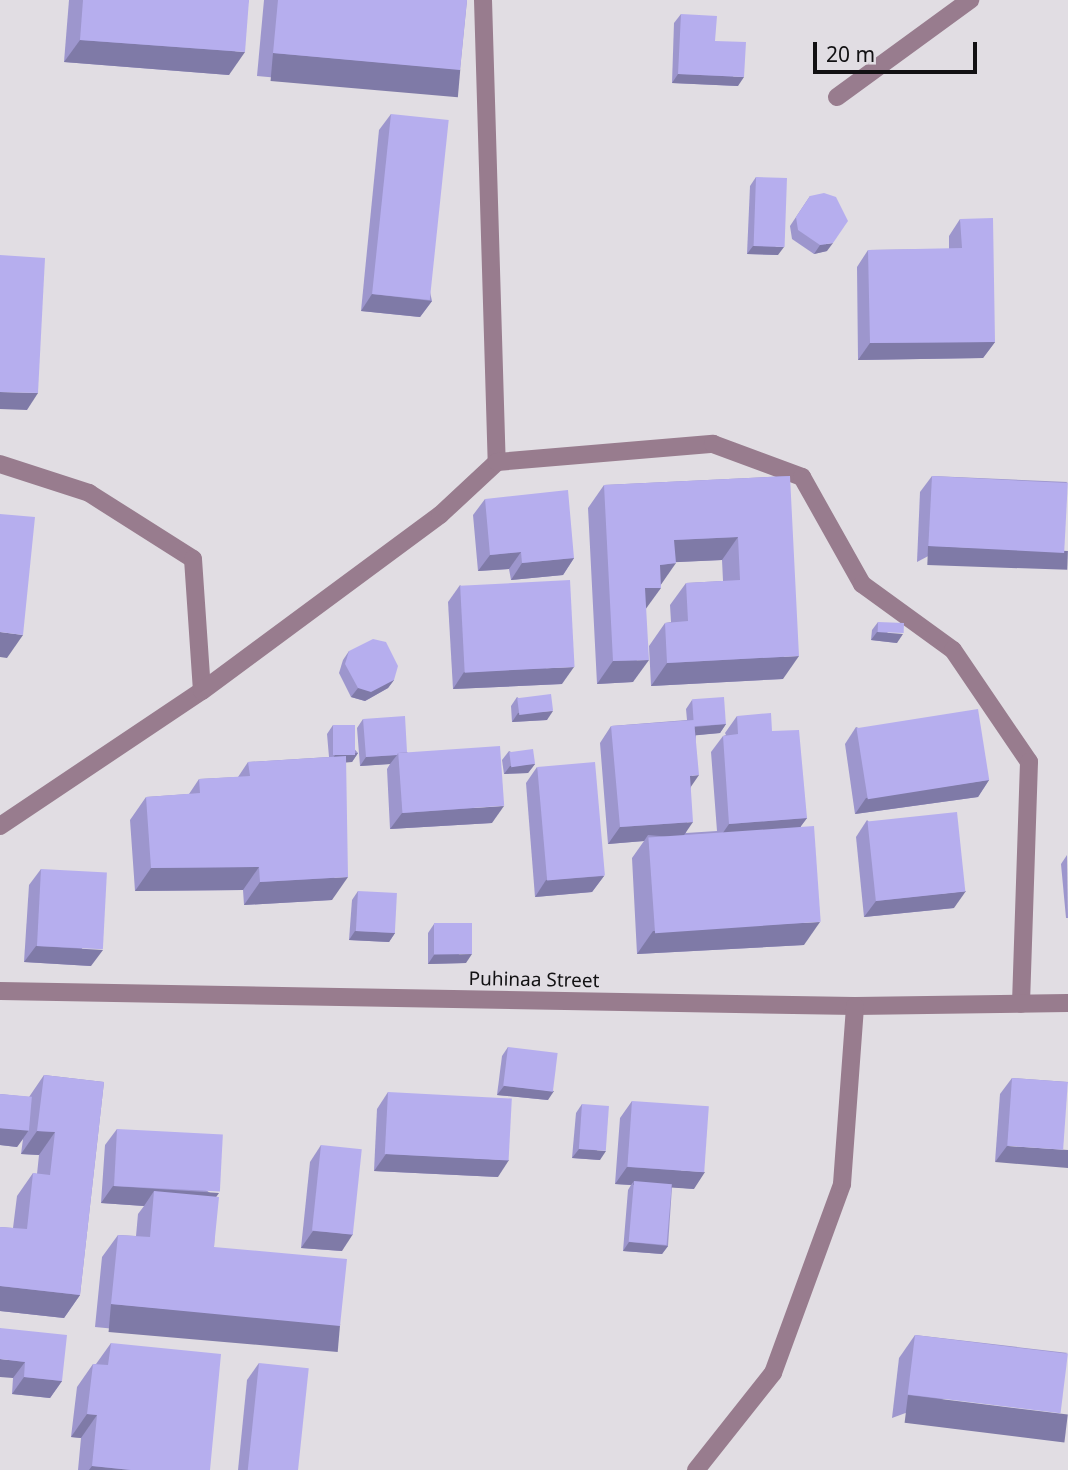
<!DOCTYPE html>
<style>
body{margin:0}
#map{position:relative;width:1068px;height:1470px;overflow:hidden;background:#e1dde3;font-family:"Noto Sans",sans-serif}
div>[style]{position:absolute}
.street>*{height:18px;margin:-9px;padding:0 9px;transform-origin:9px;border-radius:9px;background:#987c8e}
.wall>*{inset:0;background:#9d96cd}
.shaded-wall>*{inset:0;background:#7f7aa7;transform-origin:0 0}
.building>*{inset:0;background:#b6aeee;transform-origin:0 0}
span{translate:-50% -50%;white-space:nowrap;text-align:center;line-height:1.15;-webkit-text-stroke:5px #e1dde3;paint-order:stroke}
.street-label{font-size:19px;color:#121113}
.scale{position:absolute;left:813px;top:42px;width:164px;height:32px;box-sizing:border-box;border:4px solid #121113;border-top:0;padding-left:9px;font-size:21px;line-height:24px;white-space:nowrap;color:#121113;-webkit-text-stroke:5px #e1dde3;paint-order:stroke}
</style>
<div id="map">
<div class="street">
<i style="left:483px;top:0;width:462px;rotate:88.3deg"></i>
<i style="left:837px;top:97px;width:165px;rotate:-36.1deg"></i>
<i style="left:0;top:464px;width:94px;rotate:18deg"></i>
<i style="left:89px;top:493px;width:123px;rotate:32.4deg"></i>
<i style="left:193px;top:559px;width:132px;rotate:86.1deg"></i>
<i style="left:0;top:826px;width:243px;rotate:-33.8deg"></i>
<i style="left:202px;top:691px;width:296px;rotate:-36.5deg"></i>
<i style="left:440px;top:515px;width:78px;rotate:-42.9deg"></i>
<i style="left:497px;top:462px;width:217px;rotate:-4.8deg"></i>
<i style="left:713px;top:444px;width:95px;rotate:20.3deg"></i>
<i style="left:802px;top:477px;width:123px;rotate:60.7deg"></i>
<i style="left:862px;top:584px;width:112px;rotate:36deg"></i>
<i style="left:953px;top:650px;width:135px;rotate:55.8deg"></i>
<i style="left:1029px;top:762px;width:242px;rotate:91.9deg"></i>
<i style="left:0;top:991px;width:855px;rotate:1.01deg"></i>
<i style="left:855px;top:1006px;width:213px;rotate:-0.8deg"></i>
<i style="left:696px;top:1470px;width:124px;rotate:-51.6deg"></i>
<i style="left:773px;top:1373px;width:201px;rotate:-69.9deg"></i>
<i style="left:842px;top:1184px;width:178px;rotate:-85.8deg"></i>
</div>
<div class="wall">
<i style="clip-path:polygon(69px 0,249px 0,229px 75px,64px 62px)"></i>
<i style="clip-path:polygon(264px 0,467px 0,460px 70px,444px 93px,257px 76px)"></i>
<i style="clip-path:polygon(681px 14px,715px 41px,738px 86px,672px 83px,674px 23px)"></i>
<i style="clip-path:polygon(391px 114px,432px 301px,420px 317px,361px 311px,379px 130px)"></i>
<i style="clip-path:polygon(756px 177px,778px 255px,747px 254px,750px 186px)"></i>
<i style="clip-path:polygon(810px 196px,827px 251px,814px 254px,792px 239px,790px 226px)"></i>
<i style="clip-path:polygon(960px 219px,995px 342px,983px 358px,858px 360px,857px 267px,868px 250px,949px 249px,949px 236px)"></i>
<i style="clip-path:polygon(790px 476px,783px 679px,651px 686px,649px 646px,665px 623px,671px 622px,670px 605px,686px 583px,723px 581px,722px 560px,675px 562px,646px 608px,633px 682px,597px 684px,588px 508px,604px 485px)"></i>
<i style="clip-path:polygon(932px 476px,1068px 482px,917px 562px,920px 492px)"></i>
<i style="clip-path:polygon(485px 499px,574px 558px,563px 575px,511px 580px,509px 569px,478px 571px,473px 515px)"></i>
<i style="clip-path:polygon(460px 585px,562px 684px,453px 689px,448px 602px)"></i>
<i style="clip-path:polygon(878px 622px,897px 643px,871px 640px,872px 630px)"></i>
<i style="clip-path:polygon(349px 651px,394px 680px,388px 688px,365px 701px,351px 697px,339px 673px,343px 660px)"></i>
<i style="clip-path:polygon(517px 697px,547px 720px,512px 722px,511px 706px)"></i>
<i style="clip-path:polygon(692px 700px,726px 724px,720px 733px,696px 735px,686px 833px,717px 831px,711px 752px,723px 736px,726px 735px,725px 733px,737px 716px,772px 731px,807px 818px,801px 826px,804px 945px,637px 954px,632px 858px,644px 841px,608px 844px,600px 743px,611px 726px,687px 720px,686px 709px)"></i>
<i style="clip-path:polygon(363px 719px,407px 752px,492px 823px,390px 829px,387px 769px,390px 764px,360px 766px,357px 728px)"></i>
<i style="clip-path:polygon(333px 725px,358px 753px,352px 762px,346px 762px,332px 900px,244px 905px,243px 890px,135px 891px,130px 820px,146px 797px,189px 794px,199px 779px,238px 777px,248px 762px,329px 757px,327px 734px)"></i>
<i style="clip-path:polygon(856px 727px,989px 780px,978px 797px,855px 814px,845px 744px)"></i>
<i style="clip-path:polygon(509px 751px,535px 764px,528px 773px,504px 774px,502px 760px)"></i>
<i style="clip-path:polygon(537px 767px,604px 876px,592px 892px,535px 897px,526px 783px)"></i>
<i style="clip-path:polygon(867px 820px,954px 908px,864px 917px,856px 837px)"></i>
<i style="clip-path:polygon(1067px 855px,1068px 918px,1066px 918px,1061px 864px)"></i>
<i style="clip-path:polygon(41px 869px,91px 966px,24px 962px,29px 885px)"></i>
<i style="clip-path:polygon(358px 891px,395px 933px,389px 942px,349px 940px,352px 900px)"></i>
<i style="clip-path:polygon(434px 924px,466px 963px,428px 964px,428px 933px)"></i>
<i style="clip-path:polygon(508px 1047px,548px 1100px,497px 1095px,502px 1056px)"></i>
<i style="clip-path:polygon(44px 1075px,104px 1082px,80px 1295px,64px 1318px,0 1311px,0 1227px,13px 1228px,17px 1196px,33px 1173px,37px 1174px,39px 1155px,21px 1154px,23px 1139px,17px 1147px,0 1145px,0 1094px,29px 1097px)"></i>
<i style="clip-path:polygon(1012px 1078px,1068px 1082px,995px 1162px,1000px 1094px)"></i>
<i style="clip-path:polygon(388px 1092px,498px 1177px,374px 1171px,377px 1109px)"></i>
<i style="clip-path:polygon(632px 1101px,694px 1189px,672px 1187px,668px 1246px,662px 1254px,623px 1251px,628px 1190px,631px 1185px,615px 1184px,620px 1118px)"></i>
<i style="clip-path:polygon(582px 1104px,600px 1160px,572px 1158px,576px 1113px)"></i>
<i style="clip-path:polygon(117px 1129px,216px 1197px,214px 1247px,324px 1349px,95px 1327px,102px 1257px,118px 1235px,136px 1236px,138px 1214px,144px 1206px,101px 1203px,105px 1145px)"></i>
<i style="clip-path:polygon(321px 1145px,342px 1251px,301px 1248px,310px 1162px)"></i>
<i style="clip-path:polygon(0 1328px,62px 1381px,50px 1398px,12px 1394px,13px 1378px)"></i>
<i style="clip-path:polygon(915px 1335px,1068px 1353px,892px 1418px,899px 1358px)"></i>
<i style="clip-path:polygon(111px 1343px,210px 1470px,78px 1470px,81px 1438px,71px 1437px,77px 1387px,93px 1364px,96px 1364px)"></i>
<i style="clip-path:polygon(259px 1363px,298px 1470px,238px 1470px,247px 1380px)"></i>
</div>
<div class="shaded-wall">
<i style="clip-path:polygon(80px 40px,245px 52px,229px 75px,64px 62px)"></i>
<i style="left:273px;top:53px;width:188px;height:28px;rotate:5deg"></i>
<i style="clip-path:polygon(678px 74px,744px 77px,738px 86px,672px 83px)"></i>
<i style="clip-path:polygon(833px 243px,827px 251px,814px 254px,820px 245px)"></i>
<i style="clip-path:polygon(753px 246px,784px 247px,778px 255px,747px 254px)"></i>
<i style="clip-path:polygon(372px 294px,432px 301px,420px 317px,361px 311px)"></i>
<i style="clip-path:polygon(995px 342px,983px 358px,858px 360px,870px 343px)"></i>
<i style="clip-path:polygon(0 392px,38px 393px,27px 410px,0 409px)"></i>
<i style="clip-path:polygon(738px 537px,722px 560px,658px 563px,674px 540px)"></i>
<i style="left:928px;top:546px;width:140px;height:19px;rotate:2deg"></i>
<i style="clip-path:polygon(521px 552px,509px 569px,478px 571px,490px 555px)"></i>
<i style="clip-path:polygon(574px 558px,563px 575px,511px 580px,522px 563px)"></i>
<i style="clip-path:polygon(676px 563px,660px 586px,660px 565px)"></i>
<i style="clip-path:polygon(645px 588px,661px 588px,645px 610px)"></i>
<i style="clip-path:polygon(0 632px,23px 635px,7px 658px,0 657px)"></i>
<i style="clip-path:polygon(877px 632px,903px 634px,897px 643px,871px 640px)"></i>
<i style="clip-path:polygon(799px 656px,783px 679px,651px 686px,667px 663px)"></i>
<i style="clip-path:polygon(649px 660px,633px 682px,597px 684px,613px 661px)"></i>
<i style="clip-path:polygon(574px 667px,562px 684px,453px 689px,464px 672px)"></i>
<i style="clip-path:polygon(394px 680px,388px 688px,365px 701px,351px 697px,358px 688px)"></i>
<i style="clip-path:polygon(553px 711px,547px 720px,512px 722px,518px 713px)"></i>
<i style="clip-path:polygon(726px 724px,720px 733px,689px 736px,695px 727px)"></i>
<i style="clip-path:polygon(358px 753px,352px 762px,329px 764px,335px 755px)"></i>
<i style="clip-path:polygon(397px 755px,390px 764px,360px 766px,366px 757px)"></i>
<i style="clip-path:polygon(535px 764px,528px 773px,504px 774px,510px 766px)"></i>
<i style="clip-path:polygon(699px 775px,688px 791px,690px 776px)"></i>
<i style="clip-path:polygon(989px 780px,978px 797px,855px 814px,866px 798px)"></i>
<i style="clip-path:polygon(504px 806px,492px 823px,390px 829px,402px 813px)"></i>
<i style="clip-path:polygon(807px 818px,795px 834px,718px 840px,729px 824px)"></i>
<i style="clip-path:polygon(693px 822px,682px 838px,648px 835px,644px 841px,608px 844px,620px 827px)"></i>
<i style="clip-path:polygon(259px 867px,243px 890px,135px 891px,151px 868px)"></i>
<i style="clip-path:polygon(604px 876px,592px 892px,535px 897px,546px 880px)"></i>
<i style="clip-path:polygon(348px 877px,332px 900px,244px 905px,260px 882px)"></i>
<i style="clip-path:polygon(966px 891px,954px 908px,864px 917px,876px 901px)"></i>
<i style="clip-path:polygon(820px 922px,804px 945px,637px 954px,653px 931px)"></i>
<i style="clip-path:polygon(355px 931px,395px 933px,389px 942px,349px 940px)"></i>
<i style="clip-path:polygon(36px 946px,103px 950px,91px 966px,24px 962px)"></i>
<i style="clip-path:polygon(472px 954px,466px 963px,428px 964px,434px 955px)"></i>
<i style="clip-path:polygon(504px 1086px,554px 1091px,548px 1100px,497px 1095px)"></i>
<i style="clip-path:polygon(0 1128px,29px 1130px,17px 1147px,0 1145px)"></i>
<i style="clip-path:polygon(37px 1131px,55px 1132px,39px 1155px,21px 1154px)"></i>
<i style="clip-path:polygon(1007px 1146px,1068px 1150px,1068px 1168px,995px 1162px)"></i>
<i style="clip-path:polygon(579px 1149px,606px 1151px,600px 1160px,572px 1158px)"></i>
<i style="clip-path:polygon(386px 1154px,509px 1160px,498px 1177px,374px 1171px)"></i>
<i style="clip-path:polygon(627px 1167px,705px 1172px,694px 1189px,633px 1185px,634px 1181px,631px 1185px,615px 1184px)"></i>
<i style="clip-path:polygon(113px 1186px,219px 1193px,207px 1210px,154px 1191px,144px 1206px,101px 1203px)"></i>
<i style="clip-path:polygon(313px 1231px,353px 1234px,342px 1251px,301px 1248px)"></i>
<i style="clip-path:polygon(629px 1242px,668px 1246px,662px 1254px,623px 1251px)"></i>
<i style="clip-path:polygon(0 1286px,80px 1295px,64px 1318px,0 1311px)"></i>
<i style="left:111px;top:1304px;width:230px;height:28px;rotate:5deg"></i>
<i style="clip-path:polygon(0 1359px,25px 1362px,13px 1378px,0 1377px)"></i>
<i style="clip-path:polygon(24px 1377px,62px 1381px,50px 1398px,12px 1394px)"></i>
<i style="left:908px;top:1395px;width:161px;height:28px;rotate:7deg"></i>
<i style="clip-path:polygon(87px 1414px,97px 1415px,81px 1438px,71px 1437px)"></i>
<i style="clip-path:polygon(92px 1466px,131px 1470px,89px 1470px)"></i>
</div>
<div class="building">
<i style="clip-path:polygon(83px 0,249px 0,245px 52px,80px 40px)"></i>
<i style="clip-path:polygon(278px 0,467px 0,460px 70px,273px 53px)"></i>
<i style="clip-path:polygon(681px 14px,717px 16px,715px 41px,746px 42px,744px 77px,678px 74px)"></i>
<i style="left:391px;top:114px;width:58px;height:181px;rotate:6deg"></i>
<i style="left:756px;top:177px;width:31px;height:69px;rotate:2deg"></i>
<i style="clip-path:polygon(824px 193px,836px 197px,848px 221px,833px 243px,820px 245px,798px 230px,796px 217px,810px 196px)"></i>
<i style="clip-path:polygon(993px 218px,995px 342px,870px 343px,868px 250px,962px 248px,960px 219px)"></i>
<i style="clip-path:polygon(0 255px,45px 258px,38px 393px,0 392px)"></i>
<i style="clip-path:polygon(790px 476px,799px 656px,667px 663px,665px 623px,688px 621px,686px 583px,740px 580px,738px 537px,674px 540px,676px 563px,660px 565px,661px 588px,645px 588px,649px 660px,613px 661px,604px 485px)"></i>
<i style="left:932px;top:476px;width:136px;height:70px;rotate:3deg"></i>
<i style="clip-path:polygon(568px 490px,574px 558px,522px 563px,521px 552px,490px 555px,485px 499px)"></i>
<i style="clip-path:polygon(0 514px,35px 517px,23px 635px,0 632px)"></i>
<i style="left:570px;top:580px;width:87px;height:110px;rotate:87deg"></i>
<i style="left:878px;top:622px;width:26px;height:10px;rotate:2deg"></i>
<i style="clip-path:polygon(373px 639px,386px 642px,398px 666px,394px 680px,371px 692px,358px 688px,345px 664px,349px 651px)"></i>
<i style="left:551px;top:694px;width:17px;height:34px;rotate:83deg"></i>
<i style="left:724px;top:697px;width:27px;height:32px;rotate:86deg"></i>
<i style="left:978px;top:709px;width:72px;height:123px;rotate:81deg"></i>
<i style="clip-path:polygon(771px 713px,772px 731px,799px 730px,807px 818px,729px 824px,723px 736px,738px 734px,737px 716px)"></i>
<i style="clip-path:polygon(405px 716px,407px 752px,398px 753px,397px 755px,366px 757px,363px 719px)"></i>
<i style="clip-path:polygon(694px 720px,699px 775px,690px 776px,693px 822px,620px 827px,611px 726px)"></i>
<i style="left:333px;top:725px;width:22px;height:30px"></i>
<i style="left:500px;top:746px;width:60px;height:102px;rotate:86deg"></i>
<i style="left:533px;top:749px;width:15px;height:24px;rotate:82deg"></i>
<i style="clip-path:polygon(346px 756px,348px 877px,260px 882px,259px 867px,151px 868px,146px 797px,200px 793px,199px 779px,250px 776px,248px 762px)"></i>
<i style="left:595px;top:762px;width:114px;height:58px;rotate:85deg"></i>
<i style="left:957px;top:812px;width:80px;height:90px;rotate:84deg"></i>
<i style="left:814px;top:826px;width:96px;height:166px;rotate:86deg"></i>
<i style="left:41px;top:869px;width:66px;height:77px;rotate:3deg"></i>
<i style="left:358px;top:891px;width:39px;height:40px;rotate:3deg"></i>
<i style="left:472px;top:923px;width:31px;height:38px;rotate:90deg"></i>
<i style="left:508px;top:1047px;width:50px;height:39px;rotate:7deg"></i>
<i style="clip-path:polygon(44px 1075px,104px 1082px,80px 1295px,0 1286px,0 1227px,27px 1229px,33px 1173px,50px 1175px,55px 1132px,37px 1131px)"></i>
<i style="left:1012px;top:1078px;width:56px;height:68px;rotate:4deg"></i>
<i style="left:388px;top:1092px;width:124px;height:62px;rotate:3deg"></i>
<i style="left:0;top:1094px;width:32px;height:34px;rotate:5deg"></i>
<i style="left:632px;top:1101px;width:77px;height:66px;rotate:4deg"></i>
<i style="left:582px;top:1104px;width:27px;height:45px;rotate:4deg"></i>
<i style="left:117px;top:1129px;width:106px;height:57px;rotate:3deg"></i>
<i style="left:321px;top:1145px;width:41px;height:86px;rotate:6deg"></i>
<i style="left:634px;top:1181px;width:38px;height:61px;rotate:5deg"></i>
<i style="clip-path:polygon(154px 1191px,219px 1197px,214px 1247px,347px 1259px,340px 1326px,111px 1304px,118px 1235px,150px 1237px)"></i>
<i style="clip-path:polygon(0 1328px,67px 1335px,62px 1381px,24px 1377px,25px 1362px,0 1359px)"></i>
<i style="left:915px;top:1335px;width:154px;height:60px;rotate:7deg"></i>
<i style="clip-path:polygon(111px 1343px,221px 1354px,210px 1470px,131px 1470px,92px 1466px,97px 1415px,87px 1414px,93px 1364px,108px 1365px)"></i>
<i style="left:259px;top:1363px;width:50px;height:108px;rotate:6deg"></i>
</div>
<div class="street-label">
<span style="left:534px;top:980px;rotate:1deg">Puhinaa Street</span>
</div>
<div class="scale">20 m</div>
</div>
